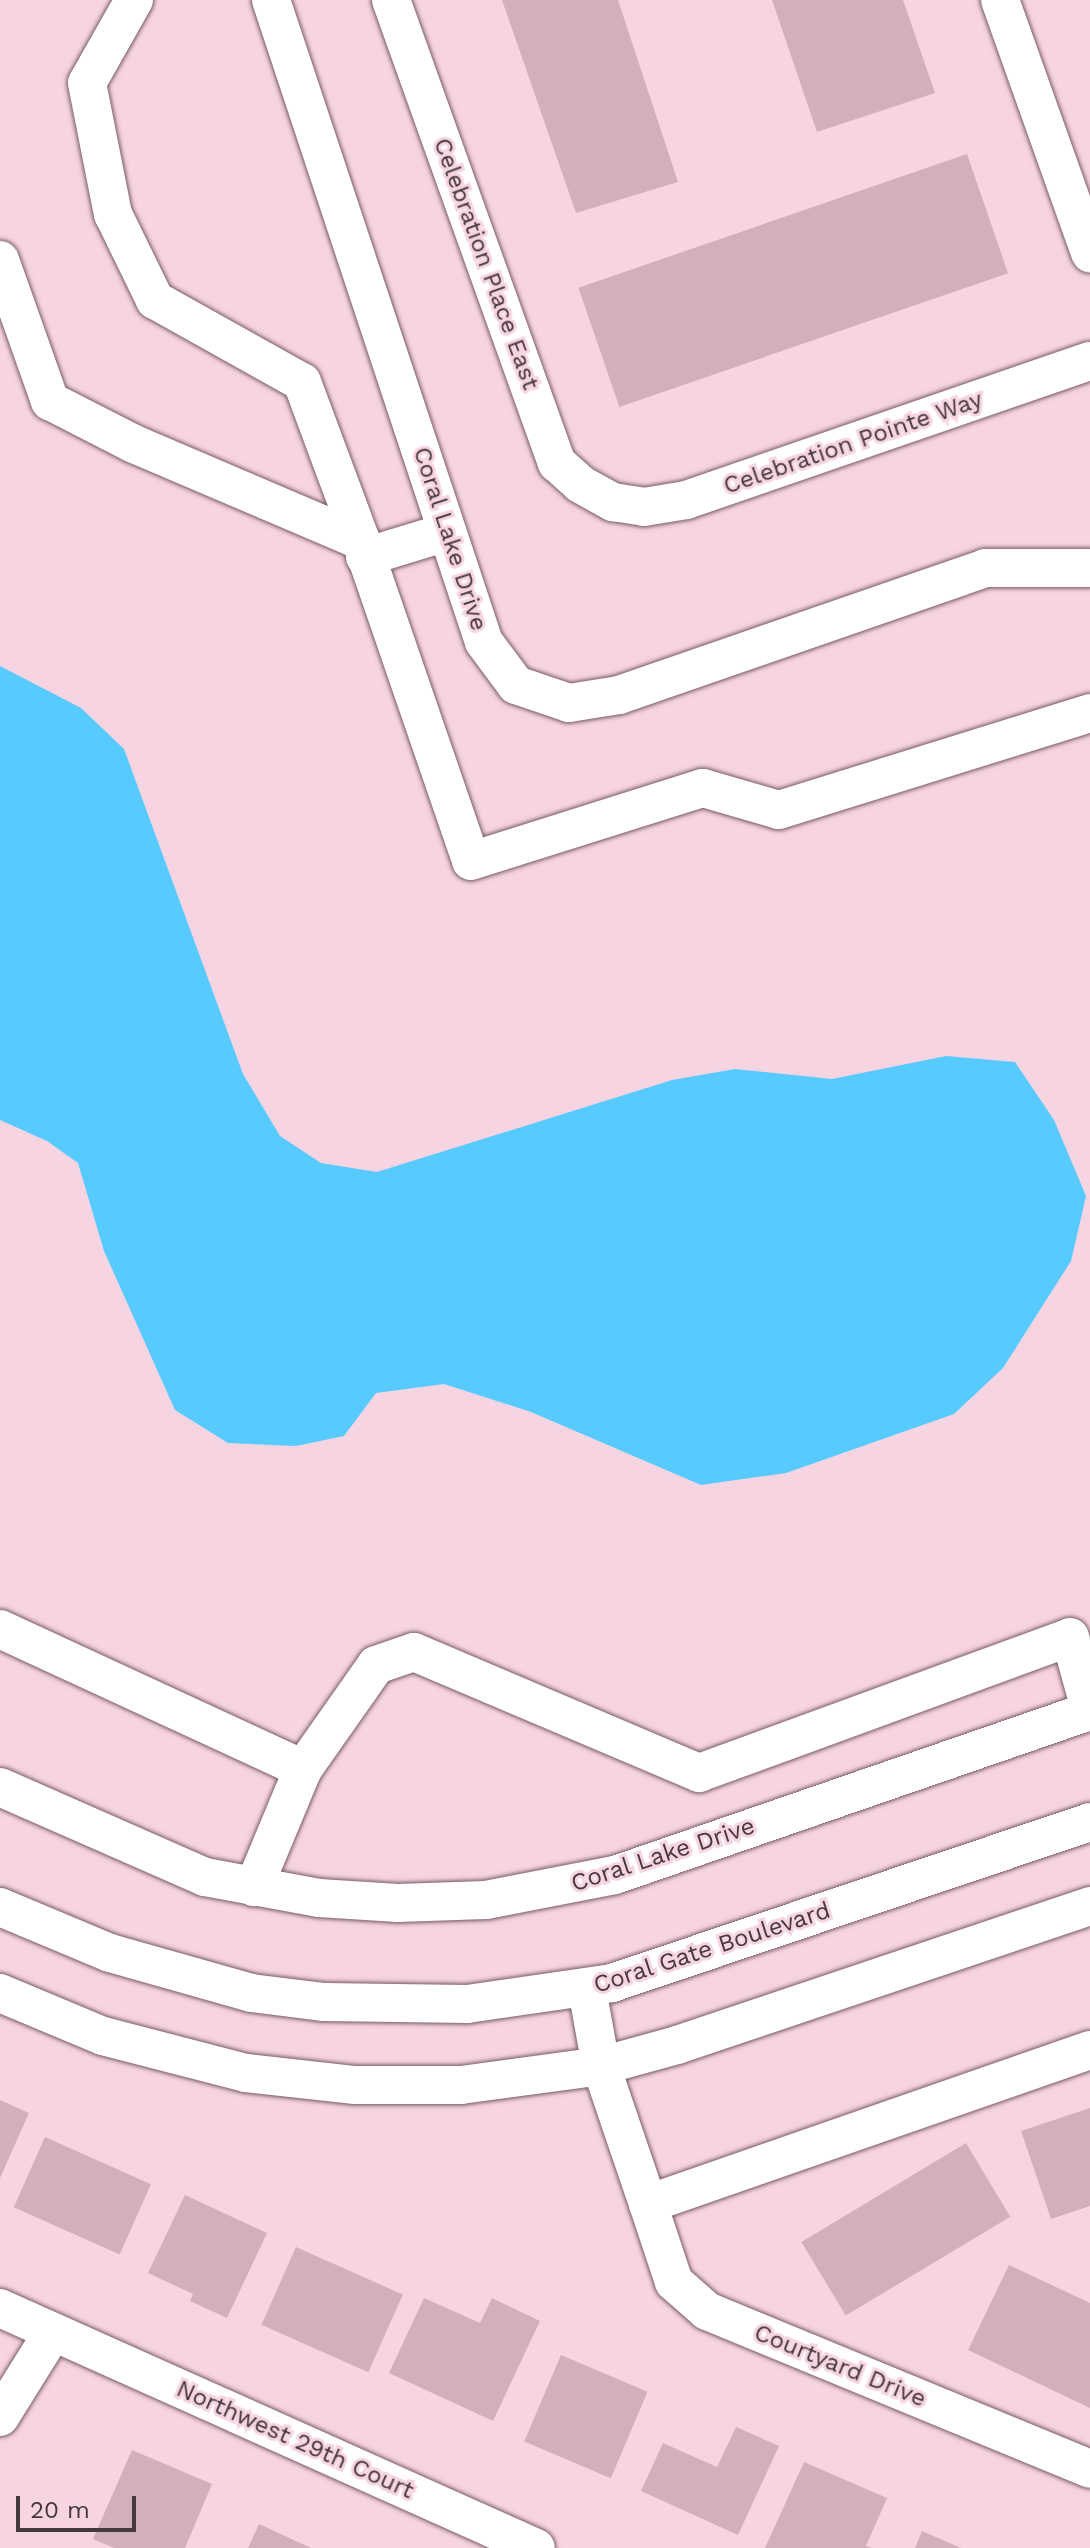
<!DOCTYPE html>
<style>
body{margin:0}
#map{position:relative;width:1090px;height:2548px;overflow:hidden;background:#f7d4e1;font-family:"Work Sans",sans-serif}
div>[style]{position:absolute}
.water>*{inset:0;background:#57caff}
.building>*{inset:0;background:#d1b0bc;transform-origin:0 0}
.roads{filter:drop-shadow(0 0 2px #795b67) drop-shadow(0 0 2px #795b67)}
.minor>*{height:38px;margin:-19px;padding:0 19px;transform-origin:19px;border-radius:19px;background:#fff}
span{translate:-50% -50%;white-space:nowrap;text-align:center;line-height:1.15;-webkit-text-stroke:6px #f7d4e1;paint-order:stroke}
.street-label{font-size:24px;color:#46383e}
.scale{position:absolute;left:16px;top:2496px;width:120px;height:36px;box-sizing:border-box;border:4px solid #46383e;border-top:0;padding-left:10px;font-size:24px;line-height:28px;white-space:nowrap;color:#46383e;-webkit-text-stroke:6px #f7d4e1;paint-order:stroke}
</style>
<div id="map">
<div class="water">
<i style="clip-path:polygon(0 666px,81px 708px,124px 749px,243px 1074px,280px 1136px,321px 1163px,377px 1172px,672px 1080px,735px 1069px,832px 1079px,946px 1056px,1015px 1062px,1054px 1120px,1086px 1196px,1071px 1261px,1003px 1368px,954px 1414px,786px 1473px,701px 1485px,531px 1412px,444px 1384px,376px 1393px,344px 1436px,296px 1446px,228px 1443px,175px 1410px,104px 1251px,78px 1163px,47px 1141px,0 1120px)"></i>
</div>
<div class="building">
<i style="clip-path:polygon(502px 0,618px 0,678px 182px,576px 213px)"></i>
<i style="clip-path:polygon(772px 0,903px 0,935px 93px,817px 132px)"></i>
<i style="left:967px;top:154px;width:126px;height:411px;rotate:71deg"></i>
<i style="clip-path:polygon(0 2100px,29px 2113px,0 2178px)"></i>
<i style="clip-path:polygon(1090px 2108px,1090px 2206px,1051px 2219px,1021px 2131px)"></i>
<i style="left:45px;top:2137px;width:116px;height:77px;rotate:24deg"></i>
<i style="left:966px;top:2143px;width:86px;height:192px;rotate:59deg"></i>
<i style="clip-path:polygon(185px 2195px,267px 2233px,227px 2318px,190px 2301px,193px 2294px,148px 2273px)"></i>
<i style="left:296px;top:2247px;width:117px;height:85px;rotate:24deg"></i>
<i style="clip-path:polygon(1009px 2265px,1090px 2303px,1090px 2408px,968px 2350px)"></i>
<i style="clip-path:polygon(424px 2298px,480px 2323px,492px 2298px,540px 2321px,493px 2421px,389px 2373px)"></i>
<i style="left:561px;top:2355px;width:94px;height:94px;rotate:23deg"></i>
<i style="clip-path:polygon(736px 2427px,779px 2446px,738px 2535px,641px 2491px,663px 2443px,717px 2467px)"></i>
<i style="clip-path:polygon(132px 2450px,212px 2484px,185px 2548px,114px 2548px,93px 2539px)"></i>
<i style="clip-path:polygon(804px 2462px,887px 2498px,866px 2546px,872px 2548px,765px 2548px)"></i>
<i style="clip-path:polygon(259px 2524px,311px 2548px,248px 2548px)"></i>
<i style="clip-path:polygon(922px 2531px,961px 2548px,915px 2548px)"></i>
</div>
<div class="roads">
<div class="minor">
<i style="left:134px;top:0;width:95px;rotate:119.5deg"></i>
<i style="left:87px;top:83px;width:134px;rotate:78.8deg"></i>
<i style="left:113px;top:214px;width:96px;rotate:64deg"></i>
<i style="left:155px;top:300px;width:168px;rotate:29.2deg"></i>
<i style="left:302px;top:382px;width:170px;rotate:69.6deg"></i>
<i style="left:271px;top:0;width:676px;rotate:71.65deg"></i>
<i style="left:484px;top:642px;width:54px;rotate:53.3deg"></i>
<i style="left:516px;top:685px;width:56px;rotate:18.8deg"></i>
<i style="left:569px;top:703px;width:51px;rotate:-9.1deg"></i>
<i style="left:619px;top:695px;width:387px;rotate:-19.1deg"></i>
<i style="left:985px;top:568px;width:105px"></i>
<i style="left:391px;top:0;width:492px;rotate:70.3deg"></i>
<i style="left:557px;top:463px;width:31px;rotate:42deg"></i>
<i style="left:580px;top:484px;width:38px;rotate:29deg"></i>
<i style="left:613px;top:502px;width:31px;rotate:9deg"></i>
<i style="left:644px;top:507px;width:43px;rotate:-9.5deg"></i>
<i style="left:686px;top:500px;width:427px;rotate:-19deg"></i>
<i style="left:1000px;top:0;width:269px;rotate:70.4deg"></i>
<i style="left:0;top:260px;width:150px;rotate:70.5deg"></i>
<i style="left:50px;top:401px;width:94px;rotate:27.1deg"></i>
<i style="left:134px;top:444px;width:247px;rotate:23.1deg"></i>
<i style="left:361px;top:541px;width:338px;rotate:71deg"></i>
<i style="left:471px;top:861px;width:243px;rotate:-17.5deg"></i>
<i style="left:703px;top:788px;width:79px;rotate:16.1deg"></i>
<i style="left:779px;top:810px;width:326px;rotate:-17.3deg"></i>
<i style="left:365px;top:557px;width:86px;rotate:-17deg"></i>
<i style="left:0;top:1629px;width:334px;rotate:24.8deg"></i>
<i style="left:303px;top:1769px;width:128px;rotate:112.6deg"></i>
<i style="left:303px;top:1769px;width:127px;rotate:-54.9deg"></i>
<i style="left:376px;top:1665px;width:40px;rotate:-18.9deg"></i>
<i style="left:414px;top:1652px;width:310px;rotate:23deg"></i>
<i style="left:699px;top:1773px;width:395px;rotate:-20.1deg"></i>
<i style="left:1070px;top:1637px;width:75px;rotate:74.5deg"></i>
<i style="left:0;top:1787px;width:224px;rotate:23.7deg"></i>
<i style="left:205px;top:1877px;width:116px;rotate:10.4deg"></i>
<i style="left:319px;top:1898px;width:79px;rotate:3.6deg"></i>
<i style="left:398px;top:1903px;width:88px;rotate:-2deg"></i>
<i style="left:486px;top:1900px;width:131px;rotate:-11deg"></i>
<i style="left:615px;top:1875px;width:503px;rotate:-19.05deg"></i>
<i style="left:0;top:1907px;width:119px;rotate:22.7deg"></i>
<i style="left:110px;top:1953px;width:147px;rotate:15.8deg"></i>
<i style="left:251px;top:1993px;width:74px;rotate:7deg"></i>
<i style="left:324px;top:2002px;width:143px;rotate:0.8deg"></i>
<i style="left:467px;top:2004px;width:147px;rotate:-8.2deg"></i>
<i style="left:612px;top:1983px;width:504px;rotate:-18.61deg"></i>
<i style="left:587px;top:1989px;width:78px;rotate:79.7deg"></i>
<i style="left:601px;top:2066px;width:146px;rotate:71.2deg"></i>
<i style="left:0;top:1993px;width:112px;rotate:22.7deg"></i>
<i style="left:103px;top:2036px;width:148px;rotate:14.5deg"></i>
<i style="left:246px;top:2073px;width:110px;rotate:6.3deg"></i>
<i style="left:355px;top:2085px;width:106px"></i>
<i style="left:461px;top:2085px;width:141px;rotate:-7.7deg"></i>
<i style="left:601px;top:2066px;width:79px;rotate:-15.4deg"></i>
<i style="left:677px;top:2045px;width:436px;rotate:-18.6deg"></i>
<i style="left:1090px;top:2050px;width:468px;rotate:160.8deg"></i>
<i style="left:648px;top:2204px;width:82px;rotate:71.6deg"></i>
<i style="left:674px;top:2282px;width:44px;rotate:41.3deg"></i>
<i style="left:707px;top:2311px;width:414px;rotate:22.4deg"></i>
<i style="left:0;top:2308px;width:587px;rotate:24.12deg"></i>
<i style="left:0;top:2417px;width:100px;rotate:-58.1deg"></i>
</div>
</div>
<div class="street-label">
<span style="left:486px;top:264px;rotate:70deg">Celebration Place East</span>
<span style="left:853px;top:443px;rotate:-19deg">Celebration Pointe Way</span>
<span style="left:450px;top:539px;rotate:72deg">Coral Lake Drive</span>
<span style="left:663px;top:1855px;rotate:-18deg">Coral Lake Drive</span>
<span style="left:712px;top:1948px;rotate:-18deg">Coral Gate Boulevard</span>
<span style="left:840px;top:2366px;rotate:22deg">Courtyard Drive</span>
<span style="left:295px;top:2440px;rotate:24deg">Northwest 29th Court</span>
</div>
<div class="scale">20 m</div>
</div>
